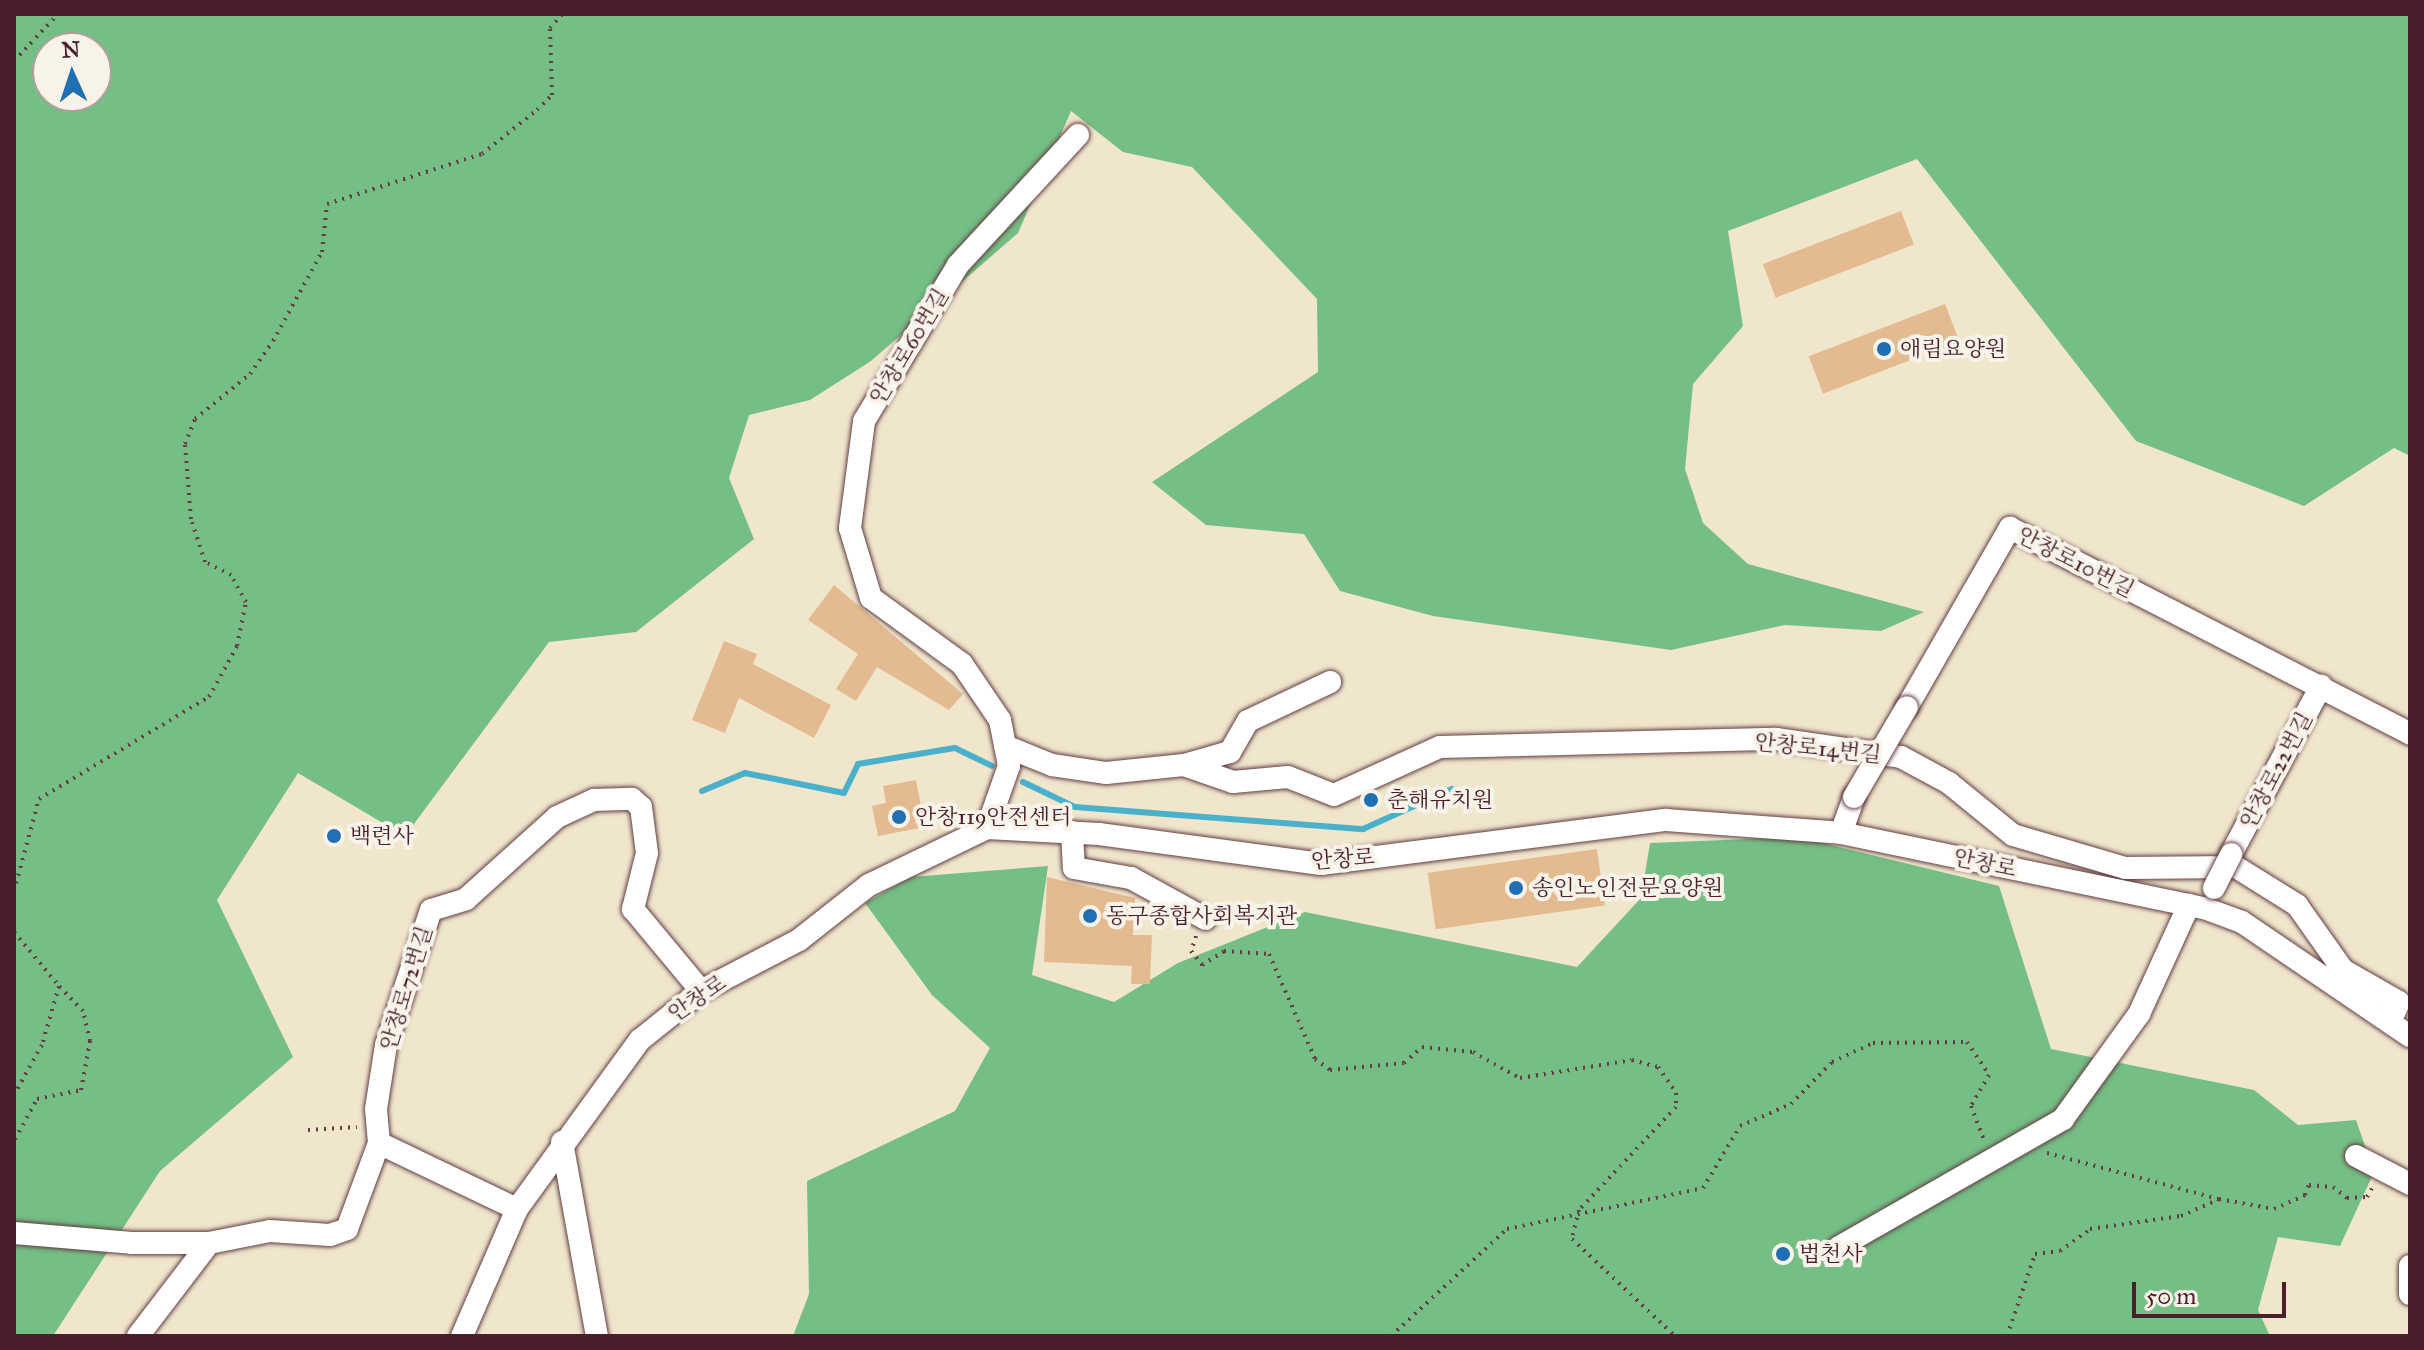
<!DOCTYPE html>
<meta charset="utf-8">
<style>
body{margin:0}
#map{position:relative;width:2424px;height:1350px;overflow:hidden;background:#f0e6cc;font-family:"IM FELL Great Primer","Noto Serif KR",serif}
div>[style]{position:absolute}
.forest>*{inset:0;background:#75be85}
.stream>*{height:6px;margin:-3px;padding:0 3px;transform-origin:3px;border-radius:3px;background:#4bb0ca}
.building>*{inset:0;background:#e4bb90;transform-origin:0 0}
.path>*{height:4px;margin-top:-2px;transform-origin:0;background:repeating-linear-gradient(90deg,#633d43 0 2px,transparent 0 8px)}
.roads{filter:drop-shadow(0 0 2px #633d43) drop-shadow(0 0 2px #633d43)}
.minor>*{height:22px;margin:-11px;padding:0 11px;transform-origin:11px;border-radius:11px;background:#fff}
.bridges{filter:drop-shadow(0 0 2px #633d43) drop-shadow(0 0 2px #633d43)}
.minor-bridge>*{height:22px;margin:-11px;padding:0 11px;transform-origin:11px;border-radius:11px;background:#fff}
.dots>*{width:22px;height:22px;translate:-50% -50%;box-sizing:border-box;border:4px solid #f7f3e8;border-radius:50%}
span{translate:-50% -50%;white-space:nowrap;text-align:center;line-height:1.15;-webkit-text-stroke:8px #f7f3e8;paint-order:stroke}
.street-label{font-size:22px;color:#4a1f2b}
.poi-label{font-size:22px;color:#4a1f2b}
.left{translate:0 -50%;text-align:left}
.frame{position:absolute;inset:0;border:16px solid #4a1f2b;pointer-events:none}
.north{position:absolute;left:32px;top:32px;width:80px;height:80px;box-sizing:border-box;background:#f7f3e8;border:2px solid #b29e9c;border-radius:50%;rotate:357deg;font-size:22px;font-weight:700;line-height:32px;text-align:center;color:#4a1f2b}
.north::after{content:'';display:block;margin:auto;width:28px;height:36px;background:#1f6fb2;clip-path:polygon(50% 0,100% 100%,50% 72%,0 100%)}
.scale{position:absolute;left:2132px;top:1282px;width:154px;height:36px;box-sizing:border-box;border:4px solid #4a1f2b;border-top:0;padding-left:10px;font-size:24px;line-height:28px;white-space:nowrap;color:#4a1f2b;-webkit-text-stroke:6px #f7f3e8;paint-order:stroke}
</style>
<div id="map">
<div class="forest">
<i style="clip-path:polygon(evenodd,14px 14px,2410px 14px,2410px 456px,2394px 448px,2304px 506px,2136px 441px,1917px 159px,1728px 231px,1743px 326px,1693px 384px,1685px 469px,1703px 523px,1748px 564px,1924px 612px,1881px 631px,1785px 625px,1671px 650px,1433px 616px,1340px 591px,1304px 534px,1206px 525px,1152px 482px,1318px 372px,1317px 299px,1192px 167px,1123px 152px,1071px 111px,1018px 233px,871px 361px,810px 400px,749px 415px,729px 478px,754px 539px,636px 632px,549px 642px,405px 836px,298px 773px,217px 900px,293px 1057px,160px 1171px,53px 1336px,14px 1336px,14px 14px,48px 48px,96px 48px,96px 96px,48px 96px,48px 48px)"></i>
<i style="clip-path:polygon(1798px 837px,1999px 886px,2051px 1049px,2254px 1090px,2298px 1125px,2356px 1120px,2374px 1172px,2340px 1246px,2278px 1237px,2258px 1310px,2270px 1336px,793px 1336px,809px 1294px,807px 1181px,955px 1111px,990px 1048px,932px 995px,865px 903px,911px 877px,1048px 866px,1032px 975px,1114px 1002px,1178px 963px,1305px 912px,1577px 967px,1641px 898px,1650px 843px)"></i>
</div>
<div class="stream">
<i style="left:1023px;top:782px;width:58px;rotate:25.7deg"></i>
<i style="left:1075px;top:807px;width:289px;rotate:4.4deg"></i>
<i style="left:1363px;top:829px;width:98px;rotate:-24.2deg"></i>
<i style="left:702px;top:791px;width:47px;rotate:-22.7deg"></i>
<i style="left:745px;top:773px;width:101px;rotate:11.4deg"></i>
<i style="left:844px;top:793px;width:32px;rotate:-64deg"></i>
<i style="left:858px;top:764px;width:98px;rotate:-9.4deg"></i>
<i style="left:955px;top:748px;width:41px;rotate:25.9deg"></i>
</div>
<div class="building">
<i style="left:1901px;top:211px;width:36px;height:148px;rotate:69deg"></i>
<i style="left:1945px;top:304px;width:40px;height:146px;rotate:69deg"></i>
<i style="clip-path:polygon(834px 585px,963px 694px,949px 710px,877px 667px,856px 701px,836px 689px,858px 654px,808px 620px)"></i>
<i style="clip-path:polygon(724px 641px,757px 654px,753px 664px,831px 705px,814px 738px,739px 698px,725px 733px,692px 720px)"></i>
<i style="clip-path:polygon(916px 780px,925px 827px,878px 836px,872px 806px,886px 803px,883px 786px)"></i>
<i style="left:1597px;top:849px;width:57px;height:171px;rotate:82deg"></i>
<i style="clip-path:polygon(1047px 877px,1135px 898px,1133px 935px,1152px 935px,1150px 984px,1131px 984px,1132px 966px,1044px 962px)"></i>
</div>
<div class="path">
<i style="left:14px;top:61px;width:64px;rotate:-46.9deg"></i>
<i style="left:14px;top:891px;width:95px;rotate:-74.8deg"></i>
<i style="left:39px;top:799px;width:198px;rotate:-31deg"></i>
<i style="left:209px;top:697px;width:58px;rotate:-61.2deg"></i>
<i style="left:237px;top:646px;width:45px;rotate:-78.4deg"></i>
<i style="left:246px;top:602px;width:31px;rotate:-119deg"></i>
<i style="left:231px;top:575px;width:29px;rotate:-153deg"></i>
<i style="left:205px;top:562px;width:45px;rotate:-108deg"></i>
<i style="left:191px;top:519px;width:75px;rotate:-94.6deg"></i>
<i style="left:185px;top:444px;width:27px;rotate:-68deg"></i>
<i style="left:195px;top:419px;width:71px;rotate:-39.3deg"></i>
<i style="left:250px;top:374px;width:40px;rotate:-55.1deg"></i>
<i style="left:273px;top:341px;width:102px;rotate:-61.2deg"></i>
<i style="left:322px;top:252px;width:48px;rotate:-84.1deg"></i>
<i style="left:327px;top:204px;width:163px;rotate:-17.9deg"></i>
<i style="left:482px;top:154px;width:70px;rotate:-38.7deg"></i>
<i style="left:537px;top:110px;width:21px;rotate:-45deg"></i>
<i style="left:552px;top:95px;width:67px;rotate:-91.7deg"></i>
<i style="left:550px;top:28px;width:18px;rotate:-49deg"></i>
<i style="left:14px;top:932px;width:70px;rotate:50.2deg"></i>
<i style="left:59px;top:986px;width:61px;rotate:106.1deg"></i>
<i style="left:42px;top:1045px;width:57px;rotate:119.2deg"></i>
<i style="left:1196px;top:936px;width:16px;rotate:108deg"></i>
<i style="left:1191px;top:951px;width:18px;rotate:52deg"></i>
<i style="left:1202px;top:965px;width:26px;rotate:-32deg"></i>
<i style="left:1224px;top:951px;width:45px;rotate:3.8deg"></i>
<i style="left:1269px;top:954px;width:115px;rotate:66.3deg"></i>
<i style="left:1315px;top:1059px;width:19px;rotate:36deg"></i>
<i style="left:1330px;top:1070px;width:74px;rotate:-5.4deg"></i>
<i style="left:1404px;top:1063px;width:24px;rotate:-42deg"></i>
<i style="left:1422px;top:1047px;width:51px;rotate:5.6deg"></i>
<i style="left:1473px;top:1052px;width:54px;rotate:29deg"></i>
<i style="left:1520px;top:1078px;width:113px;rotate:-9.1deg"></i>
<i style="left:1632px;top:1060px;width:27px;rotate:15deg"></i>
<i style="left:1658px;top:1067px;width:32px;rotate:55deg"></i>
<i style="left:1676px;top:1093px;width:14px;rotate:90deg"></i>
<i style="left:1676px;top:1107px;width:141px;rotate:133.3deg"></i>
<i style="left:1579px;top:1210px;width:30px;rotate:104deg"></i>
<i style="left:1572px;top:1239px;width:141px;rotate:43.3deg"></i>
<i style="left:14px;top:1126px;width:51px;rotate:90deg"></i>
<i style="left:308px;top:1130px;width:49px;rotate:-3.5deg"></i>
<i style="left:15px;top:1139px;width:46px;rotate:-61.2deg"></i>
<i style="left:37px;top:1099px;width:45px;rotate:-11.6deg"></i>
<i style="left:81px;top:1090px;width:50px;rotate:-79.6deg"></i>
<i style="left:90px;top:1041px;width:31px;rotate:-103deg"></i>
<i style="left:83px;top:1011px;width:35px;rotate:-134deg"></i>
<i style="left:2047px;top:1153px;width:178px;rotate:15deg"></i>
<i style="left:1391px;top:1336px;width:158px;rotate:-42.7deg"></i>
<i style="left:1507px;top:1229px;width:200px;rotate:-11.8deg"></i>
<i style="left:1703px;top:1188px;width:72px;rotate:-59.2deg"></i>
<i style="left:1740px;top:1126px;width:56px;rotate:-23.3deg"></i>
<i style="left:1791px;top:1104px;width:59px;rotate:-45.7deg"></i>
<i style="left:1832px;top:1062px;width:45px;rotate:-24.9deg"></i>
<i style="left:1873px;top:1043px;width:94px;rotate:-0.6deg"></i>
<i style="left:1967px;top:1042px;width:40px;rotate:56deg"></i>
<i style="left:1989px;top:1075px;width:36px;rotate:120deg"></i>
<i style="left:1971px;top:1106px;width:36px;rotate:69deg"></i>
<i style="left:2007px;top:1336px;width:87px;rotate:-71.1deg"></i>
<i style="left:2035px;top:1254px;width:25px;rotate:-7deg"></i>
<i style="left:2060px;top:1251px;width:37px;rotate:-36deg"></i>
<i style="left:2090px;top:1229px;width:92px;rotate:-8.1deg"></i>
<i style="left:2181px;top:1216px;width:42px;rotate:-24.1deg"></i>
<i style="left:2219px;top:1199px;width:56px;rotate:10.3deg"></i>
<i style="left:2274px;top:1209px;width:34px;rotate:-24deg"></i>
<i style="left:2305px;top:1195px;width:11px;rotate:-68deg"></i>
<i style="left:2309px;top:1185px;width:24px;rotate:5deg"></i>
<i style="left:2333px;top:1187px;width:18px;rotate:38deg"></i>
<i style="left:2347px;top:1198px;width:20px;rotate:-3deg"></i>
<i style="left:2367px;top:1197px;width:13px;rotate:-61deg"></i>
</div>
<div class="roads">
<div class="minor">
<i style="left:1907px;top:707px;width:207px;rotate:-60.1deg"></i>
<i style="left:2010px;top:528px;width:450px;rotate:27.2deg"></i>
<i style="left:1005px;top:746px;width:51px;rotate:22deg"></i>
<i style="left:1052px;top:765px;width:55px;rotate:8.4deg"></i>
<i style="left:1106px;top:773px;width:78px;rotate:-5.9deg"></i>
<i style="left:1184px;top:765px;width:48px;rotate:-15.8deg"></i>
<i style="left:1230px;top:752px;width:36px;rotate:-60deg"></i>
<i style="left:1248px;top:721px;width:91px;rotate:-25.4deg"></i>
<i style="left:1184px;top:765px;width:52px;rotate:19.1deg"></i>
<i style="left:1233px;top:782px;width:55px;rotate:-5.2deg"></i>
<i style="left:1288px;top:777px;width:49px;rotate:21.4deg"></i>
<i style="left:1334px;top:795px;width:116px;rotate:-24.4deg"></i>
<i style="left:1440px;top:747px;width:336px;rotate:-1.4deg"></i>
<i style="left:1776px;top:739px;width:126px;rotate:8.2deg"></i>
<i style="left:1901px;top:757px;width:55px;rotate:28.4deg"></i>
<i style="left:1949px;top:783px;width:82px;rotate:39.1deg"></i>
<i style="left:2013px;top:835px;width:117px;rotate:16.4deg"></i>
<i style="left:2125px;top:868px;width:111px;rotate:-0.5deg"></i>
<i style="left:2236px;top:867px;width:72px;rotate:31.9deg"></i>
<i style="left:2297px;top:905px;width:80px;rotate:54.7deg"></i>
<i style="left:2343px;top:970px;width:64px;rotate:29.7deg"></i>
<i style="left:2399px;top:1002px;width:22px;rotate:114deg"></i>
<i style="left:987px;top:828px;width:66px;rotate:-70.5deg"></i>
<i style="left:1009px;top:766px;width:47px;rotate:-101.1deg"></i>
<i style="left:1000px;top:720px;width:68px;rotate:-124.2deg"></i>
<i style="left:962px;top:664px;width:112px;rotate:-144deg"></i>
<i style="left:871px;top:598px;width:73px;rotate:-106.7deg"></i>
<i style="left:850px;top:528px;width:108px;rotate:-82.5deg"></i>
<i style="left:864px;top:421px;width:182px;rotate:-58.9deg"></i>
<i style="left:958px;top:265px;width:177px;rotate:-47.3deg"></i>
<i style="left:1072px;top:832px;width:36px;rotate:87deg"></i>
<i style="left:1074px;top:868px;width:58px;rotate:10deg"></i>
<i style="left:1131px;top:878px;width:85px;rotate:28.7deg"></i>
<i style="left:1841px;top:833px;width:38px;rotate:-70deg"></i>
<i style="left:2231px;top:854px;width:191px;rotate:-61.8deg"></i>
<i style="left:562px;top:1142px;width:197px;rotate:79.8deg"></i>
<i style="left:379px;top:1143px;width:34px;rotate:-95deg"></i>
<i style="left:376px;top:1109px;width:65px;rotate:-81.1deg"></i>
<i style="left:386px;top:1045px;width:142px;rotate:-71.6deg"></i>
<i style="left:431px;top:910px;width:37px;rotate:-17deg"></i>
<i style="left:466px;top:899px;width:122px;rotate:-42deg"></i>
<i style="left:557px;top:817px;width:41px;rotate:-24.7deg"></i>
<i style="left:594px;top:800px;width:38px;rotate:-2deg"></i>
<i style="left:632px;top:799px;width:12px;rotate:42deg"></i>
<i style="left:641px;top:807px;width:46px;rotate:82.6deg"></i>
<i style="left:647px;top:853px;width:58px;rotate:104deg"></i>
<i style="left:633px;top:909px;width:107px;rotate:50.3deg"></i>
<i style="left:2356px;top:1156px;width:61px;rotate:27.4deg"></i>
<i style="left:14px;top:1233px;width:118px;rotate:4.8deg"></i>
<i style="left:132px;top:1243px;width:77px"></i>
<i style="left:209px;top:1243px;width:62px;rotate:-11.1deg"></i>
<i style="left:270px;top:1231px;width:60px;rotate:3.8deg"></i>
<i style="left:330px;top:1235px;width:18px;rotate:-19deg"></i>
<i style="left:347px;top:1229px;width:92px;rotate:-69.6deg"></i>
<i style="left:379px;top:1143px;width:153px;rotate:25.6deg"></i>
<i style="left:1839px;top:1247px;width:258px;rotate:-29.7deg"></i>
<i style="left:2063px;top:1119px;width:130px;rotate:-54.1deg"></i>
<i style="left:2139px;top:1014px;width:120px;rotate:-65.4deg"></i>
<i style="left:2410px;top:1266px;width:28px;rotate:90deg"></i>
<i style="left:138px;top:1336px;width:117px;rotate:-52.6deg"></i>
<i style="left:462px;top:1336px;width:138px;rotate:-66.6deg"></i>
<i style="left:517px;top:1209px;width:209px;rotate:-54deg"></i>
<i style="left:640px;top:1040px;width:78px;rotate:-38.8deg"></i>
<i style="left:701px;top:991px;width:110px;rotate:-27.5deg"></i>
<i style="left:799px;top:940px;width:89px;rotate:-38.2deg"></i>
<i style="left:869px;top:885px;width:131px;rotate:-25.8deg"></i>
<i style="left:987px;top:828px;width:112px;rotate:3.1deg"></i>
<i style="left:1099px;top:834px;width:224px;rotate:7.7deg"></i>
<i style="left:1321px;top:864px;width:348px;rotate:-7.3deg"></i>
<i style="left:1666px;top:820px;width:175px;rotate:4.2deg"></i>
<i style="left:1841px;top:833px;width:371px;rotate:11.7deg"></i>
<i style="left:2204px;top:908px;width:40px;rotate:20.2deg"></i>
<i style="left:2242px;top:922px;width:203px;rotate:34.2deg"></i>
</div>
</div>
<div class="bridges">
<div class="minor-bridge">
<i style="left:1854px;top:797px;width:104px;rotate:-59.5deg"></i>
<i style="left:2214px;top:888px;width:38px;rotate:-63deg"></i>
</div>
</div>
<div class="dots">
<i style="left:1884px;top:349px;background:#1f6fb2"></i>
<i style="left:1371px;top:800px;background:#1f6fb2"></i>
<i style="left:899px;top:817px;background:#1f6fb2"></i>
<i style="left:334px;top:836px;background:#1f6fb2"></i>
<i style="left:1516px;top:888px;background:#1f6fb2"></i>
<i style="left:1090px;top:916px;background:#1f6fb2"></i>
<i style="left:1783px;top:1254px;background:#1f6fb2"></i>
</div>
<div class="street-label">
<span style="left:909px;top:346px;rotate:-59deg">안창로60번길</span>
<span style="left:2076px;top:562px;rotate:27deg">안창로10번길</span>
<span style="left:1818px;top:748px;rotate:6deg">안창로14번길</span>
<span style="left:2276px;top:770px;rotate:-62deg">안창로22번길</span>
<span style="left:1343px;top:859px;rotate:-4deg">안창로</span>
<span style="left:1985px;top:863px;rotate:12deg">안창로</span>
<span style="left:406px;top:988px;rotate:-73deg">안창로72번길</span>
<span style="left:697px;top:998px;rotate:-34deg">안창로</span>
</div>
<div class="poi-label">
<span class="left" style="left:1900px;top:349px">애림요양원</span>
<span class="left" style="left:1387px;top:800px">춘해유치원</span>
<span class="left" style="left:915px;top:817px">안창119안전센터</span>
<span class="left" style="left:350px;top:836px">백련사</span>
<span class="left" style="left:1532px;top:888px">송인노인전문요양원</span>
<span class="left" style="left:1106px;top:916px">동구종합사회복지관</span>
<span class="left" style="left:1799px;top:1254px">법천사</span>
</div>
<div class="frame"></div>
<div class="north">N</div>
<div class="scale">50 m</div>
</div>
